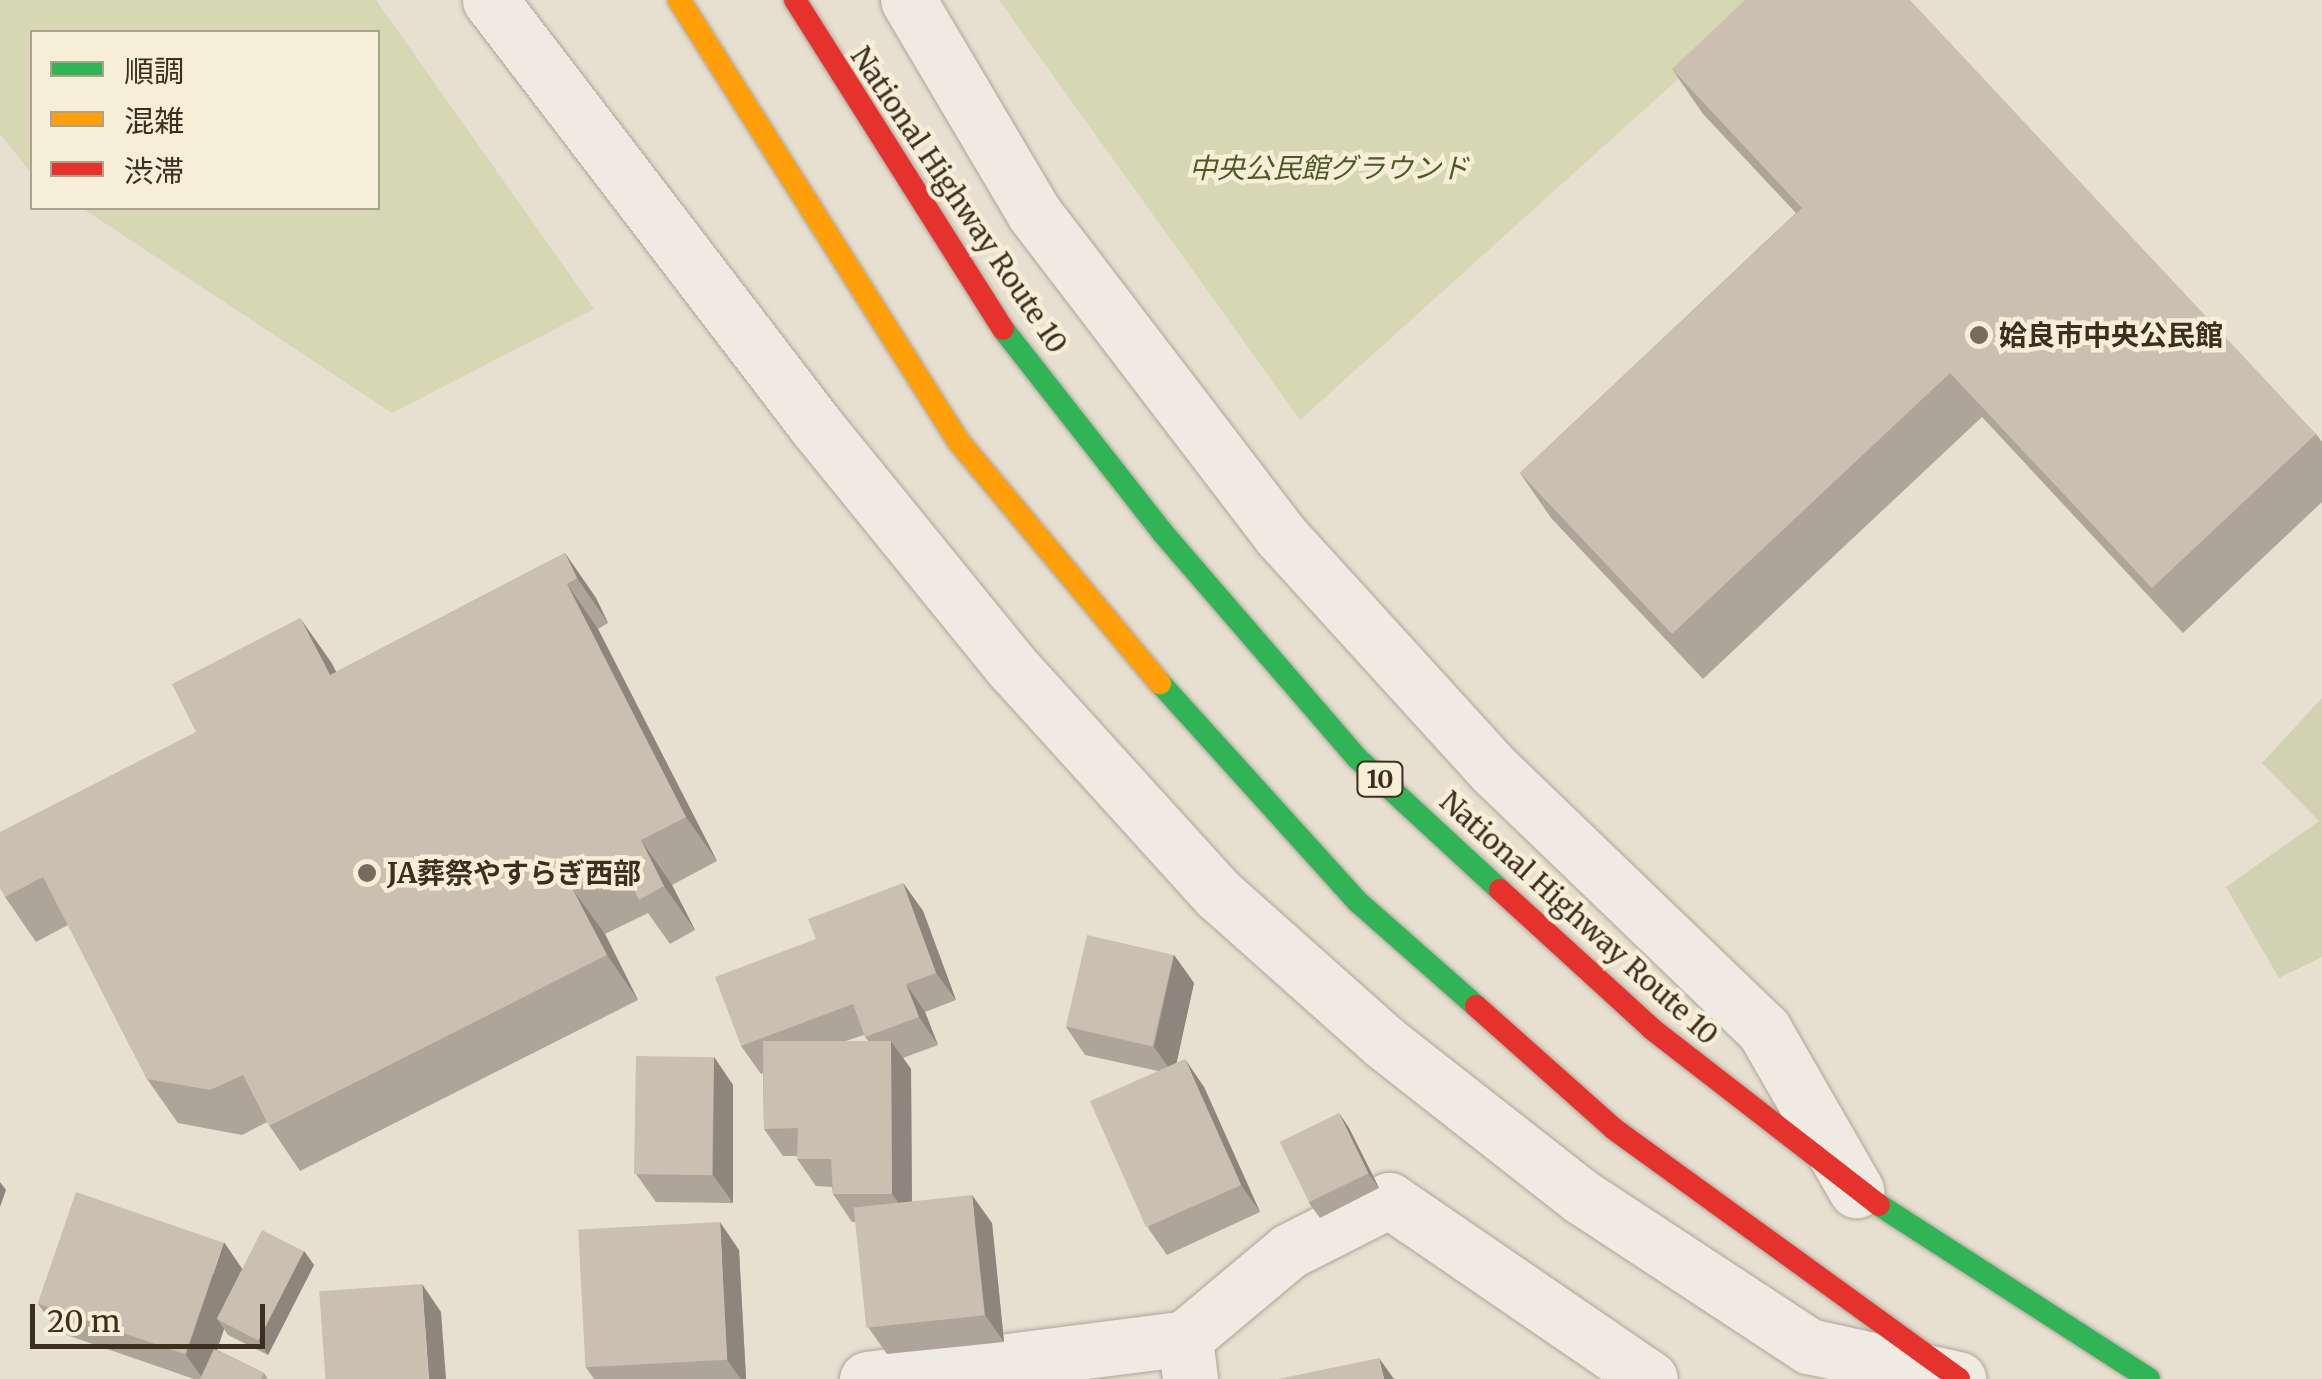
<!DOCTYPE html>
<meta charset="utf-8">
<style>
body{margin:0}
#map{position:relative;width:2322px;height:1379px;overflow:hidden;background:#e7e0d1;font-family:Merriweather,"Noto Sans JP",serif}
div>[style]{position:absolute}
.green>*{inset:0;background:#d6d7b3}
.cemetery>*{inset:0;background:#d1d1b3}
.roads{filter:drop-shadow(0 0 2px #ada599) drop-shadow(0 0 2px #ada599)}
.street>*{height:55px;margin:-27.5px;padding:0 27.5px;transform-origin:27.5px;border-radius:27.5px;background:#efebe3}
.fast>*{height:22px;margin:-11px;padding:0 11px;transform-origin:11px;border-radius:11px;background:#30b455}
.slow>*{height:22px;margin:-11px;padding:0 11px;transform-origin:11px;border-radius:11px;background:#ff9f0a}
.jam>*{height:22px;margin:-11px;padding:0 11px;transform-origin:11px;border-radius:11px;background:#e5322d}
.wall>*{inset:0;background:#afa499}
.shaded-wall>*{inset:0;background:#8e867d}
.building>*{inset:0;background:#cbbfb2;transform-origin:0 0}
.dots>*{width:28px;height:28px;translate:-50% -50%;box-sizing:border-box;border:5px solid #f7eed8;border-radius:50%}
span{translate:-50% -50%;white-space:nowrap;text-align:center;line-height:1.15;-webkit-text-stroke:9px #f7eed8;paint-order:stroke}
.shield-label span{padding:2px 8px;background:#f7eed8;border:2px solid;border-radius:8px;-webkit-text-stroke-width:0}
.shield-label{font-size:25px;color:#3d2e20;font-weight:700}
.park-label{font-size:28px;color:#4d5a26;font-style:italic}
.street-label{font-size:28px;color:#3d2e20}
.poi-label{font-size:28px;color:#3d2e20;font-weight:700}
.left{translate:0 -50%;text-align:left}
.legend{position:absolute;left:30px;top:30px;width:350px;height:180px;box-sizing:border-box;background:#f7eed8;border:2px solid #ada18e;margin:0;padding:12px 18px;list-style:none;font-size:30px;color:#3d2e20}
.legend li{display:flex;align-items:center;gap:20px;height:50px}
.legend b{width:50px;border:2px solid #ada18e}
.scale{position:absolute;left:30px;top:1304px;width:235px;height:45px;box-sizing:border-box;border:5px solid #3d2e20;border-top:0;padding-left:12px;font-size:30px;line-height:35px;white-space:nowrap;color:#3d2e20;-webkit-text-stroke:8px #f7eed8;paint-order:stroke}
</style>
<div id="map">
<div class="green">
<i style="clip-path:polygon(0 0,376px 0,594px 309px,392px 413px,82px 208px,378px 208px,378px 32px,32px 32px,32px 174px,0 134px)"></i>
<i style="clip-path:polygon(999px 0,1766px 0,1300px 420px)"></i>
</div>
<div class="cemetery">
<i style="clip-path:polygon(2322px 698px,2322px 957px,2279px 978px,2226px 887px,2319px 821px,2262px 763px)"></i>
</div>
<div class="roads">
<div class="street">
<i style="left:490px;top:0;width:536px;rotate:52.57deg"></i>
<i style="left:816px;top:426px;width:311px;rotate:50.9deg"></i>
<i style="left:1012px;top:667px;width:307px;rotate:47.8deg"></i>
<i style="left:1218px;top:894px;width:222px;rotate:41.7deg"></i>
<i style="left:1384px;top:1042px;width:251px;rotate:38.1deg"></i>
<i style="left:1582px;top:1197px;width:272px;rotate:33.3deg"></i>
<i style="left:1809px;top:1346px;width:153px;rotate:12.5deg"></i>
<i style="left:908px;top:0;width:247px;rotate:59.4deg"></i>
<i style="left:1034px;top:213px;width:407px;rotate:52.6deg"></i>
<i style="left:1281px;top:536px;width:318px;rotate:47.7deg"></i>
<i style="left:1495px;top:771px;width:373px;rotate:43.9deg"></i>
<i style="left:1764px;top:1030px;width:185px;rotate:60.1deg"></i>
<i style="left:1185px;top:1338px;width:136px;rotate:-39.9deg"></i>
<i style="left:1289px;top:1251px;width:112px;rotate:-27deg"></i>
<i style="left:1389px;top:1200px;width:316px;rotate:34.4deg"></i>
<i style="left:867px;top:1379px;width:321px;rotate:-7.3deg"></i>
<i style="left:1185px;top:1338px;width:41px;rotate:83deg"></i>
</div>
<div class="fast">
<i style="left:1003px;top:329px;width:258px;rotate:51.9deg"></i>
<i style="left:1162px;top:532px;width:298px;rotate:49.2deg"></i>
<i style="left:1357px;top:758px;width:195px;rotate:42.7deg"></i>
<i style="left:1160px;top:683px;width:295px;rotate:47.9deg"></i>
<i style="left:1358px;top:902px;width:157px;rotate:41.4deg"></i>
<i style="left:1879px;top:1205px;width:321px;rotate:32.8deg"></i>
</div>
<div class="slow">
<i style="left:679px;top:0;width:523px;rotate:57.65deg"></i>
<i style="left:959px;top:442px;width:314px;rotate:50.2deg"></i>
</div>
<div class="jam">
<i style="left:795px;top:0;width:389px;rotate:57.7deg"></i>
<i style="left:1500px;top:890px;width:206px;rotate:42.4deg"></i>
<i style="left:1652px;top:1029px;width:287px;rotate:37.8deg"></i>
<i style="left:1476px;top:1006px;width:185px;rotate:41.7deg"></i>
<i style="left:1614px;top:1129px;width:426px;rotate:35.9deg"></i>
</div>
</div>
<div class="wall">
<i style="clip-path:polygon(1672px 69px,2316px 434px,2322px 442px,2322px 502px,2183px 633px,1982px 417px,1703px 679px,1551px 518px,1520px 473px,1796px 213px,1703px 114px)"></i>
<i style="clip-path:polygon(565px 553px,596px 598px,608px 623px,598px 629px,717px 861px,672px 885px,695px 930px,670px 944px,648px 913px,605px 934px,638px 1000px,300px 1171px,267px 1122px,242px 1135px,178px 1123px,147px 1079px,68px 925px,36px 942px,5px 897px,196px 732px,331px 662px,336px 672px)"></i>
<i style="clip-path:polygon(evenodd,903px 883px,923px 911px,956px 1000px,925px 1012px,938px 1045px,903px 1058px,911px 1069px,912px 1201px,992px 1223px,1004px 1342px,887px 1354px,868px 1327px,856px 1222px,852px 1222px,833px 1194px,832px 1187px,816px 1186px,797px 1159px,797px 1156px,783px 1156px,764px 1129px,763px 1073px,761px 1074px,741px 1046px,816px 939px,903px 883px,864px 1035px,868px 1041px,846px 1041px,864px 1035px)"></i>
<i style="clip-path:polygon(1174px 955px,1194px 983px,1176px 1063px,1204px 1087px,1260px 1212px,1167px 1255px,1148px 1228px,1158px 1071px,1085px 1055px,1066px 1027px)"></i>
<i style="clip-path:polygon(714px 1057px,733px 1085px,733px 1203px,656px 1202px,636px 1174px)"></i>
<i style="clip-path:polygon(1339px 1113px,1349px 1128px,1379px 1188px,1320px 1218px,1309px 1203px)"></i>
<i style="clip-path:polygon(739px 1250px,746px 1379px,594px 1379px,585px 1366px)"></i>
<i style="clip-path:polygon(304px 1251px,314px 1265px,268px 1355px,228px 1335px,224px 1329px,217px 1350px,264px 1373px,268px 1379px,194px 1379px,58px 1332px,38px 1304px,243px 1269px)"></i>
</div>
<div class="shaded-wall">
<i style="clip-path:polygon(565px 553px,596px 598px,608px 623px,577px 578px)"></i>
<i style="clip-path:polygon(567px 584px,598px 629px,717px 861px,686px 817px)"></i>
<i style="clip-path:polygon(300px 618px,331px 662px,361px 719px,330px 675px)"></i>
<i style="clip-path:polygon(641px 840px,672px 885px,695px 930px,664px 886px)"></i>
<i style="clip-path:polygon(903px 883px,923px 911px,956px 1000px,936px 973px)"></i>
<i style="clip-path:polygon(573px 890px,605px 934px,638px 1000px,607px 955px)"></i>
<i style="clip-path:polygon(1174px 955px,1194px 983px,1174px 1075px,1154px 1047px)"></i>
<i style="clip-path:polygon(906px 984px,925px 1012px,938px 1045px,919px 1017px)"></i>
<i style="clip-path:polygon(891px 1041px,911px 1069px,912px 1222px,892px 1194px)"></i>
<i style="clip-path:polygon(714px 1057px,733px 1085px,733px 1203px,713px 1175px)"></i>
<i style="clip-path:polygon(1185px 1059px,1204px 1087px,1260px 1212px,1241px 1185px)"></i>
<i style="clip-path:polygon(1339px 1113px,1349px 1128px,1379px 1188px,1368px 1173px)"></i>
<i style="clip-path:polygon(0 1182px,6px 1190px,0 1207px)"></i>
<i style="clip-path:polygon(972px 1195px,992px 1223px,1004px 1342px,985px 1315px)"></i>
<i style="clip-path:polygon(720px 1222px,739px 1250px,746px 1379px,741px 1379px,727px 1360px)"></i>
<i style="clip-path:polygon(224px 1242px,243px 1270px,218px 1320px,224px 1329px,207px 1379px,203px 1379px,186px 1355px)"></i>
<i style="clip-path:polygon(304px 1251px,314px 1265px,268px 1355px,258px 1340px)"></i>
<i style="clip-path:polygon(422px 1284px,441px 1312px,446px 1379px,429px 1379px)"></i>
<i style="clip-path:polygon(1379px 1358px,1394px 1379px,1384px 1379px)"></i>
</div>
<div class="building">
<i style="clip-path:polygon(1745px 0,1910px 0,2316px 434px,2152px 588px,1950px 373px,1672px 634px,1520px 473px,1802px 208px,1672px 69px)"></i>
<i style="clip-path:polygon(565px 553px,577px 578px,567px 584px,686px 817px,641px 840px,664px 886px,639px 900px,622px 866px,573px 890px,607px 955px,269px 1126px,243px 1075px,210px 1090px,147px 1079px,43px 877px,5px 897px,0 888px,0 832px,196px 732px,172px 684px,300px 618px,330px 675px)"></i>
<i style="clip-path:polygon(903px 883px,936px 973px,906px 984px,919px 1017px,865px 1037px,853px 1004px,741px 1046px,715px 977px,816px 939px,808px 919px)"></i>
<i style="left:1087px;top:935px;width:89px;height:94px;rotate:13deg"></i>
<i style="clip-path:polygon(763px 1041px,891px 1041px,892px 1194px,833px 1194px,831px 1159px,797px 1159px,798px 1128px,764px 1129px)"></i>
<i style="left:636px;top:1056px;width:78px;height:118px;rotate:1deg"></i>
<i style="left:1185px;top:1059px;width:138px;height:104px;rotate:66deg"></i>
<i style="left:1339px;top:1113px;width:67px;height:66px;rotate:64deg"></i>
<i style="left:76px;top:1192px;width:156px;height:118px;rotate:19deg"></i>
<i style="left:972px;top:1195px;width:121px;height:119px;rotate:84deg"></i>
<i style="left:720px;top:1222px;width:138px;height:142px;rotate:87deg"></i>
<i style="left:262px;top:1230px;width:47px;height:100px;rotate:27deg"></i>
<i style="left:422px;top:1284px;width:95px;height:103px;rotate:86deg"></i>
<i style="clip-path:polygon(214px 1349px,264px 1373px,261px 1379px,200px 1379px)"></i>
<i style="clip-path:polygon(1379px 1358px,1384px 1379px,1278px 1379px)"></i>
</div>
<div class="dots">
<i style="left:1979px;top:335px;background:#786c5e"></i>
<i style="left:367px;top:873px;background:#786c5e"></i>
</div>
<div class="shield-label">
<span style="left:1380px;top:779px">10</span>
</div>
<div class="park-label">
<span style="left:1329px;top:168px">中央公民館グラウンド</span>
</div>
<div class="street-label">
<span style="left:959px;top:200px;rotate:56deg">National Highway Route 10</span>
<span style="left:1579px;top:918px;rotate:42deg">National Highway Route 10</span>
</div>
<div class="poi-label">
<span class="left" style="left:1999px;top:335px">姶良市中央公民館</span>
<span class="left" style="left:387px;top:873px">JA葬祭やすらぎ西部</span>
</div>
<ul class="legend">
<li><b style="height:12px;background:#30b455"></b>順調</li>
<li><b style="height:12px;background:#ff9f0a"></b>混雑</li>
<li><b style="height:12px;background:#e5322d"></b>渋滞</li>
</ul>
<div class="scale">20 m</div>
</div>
